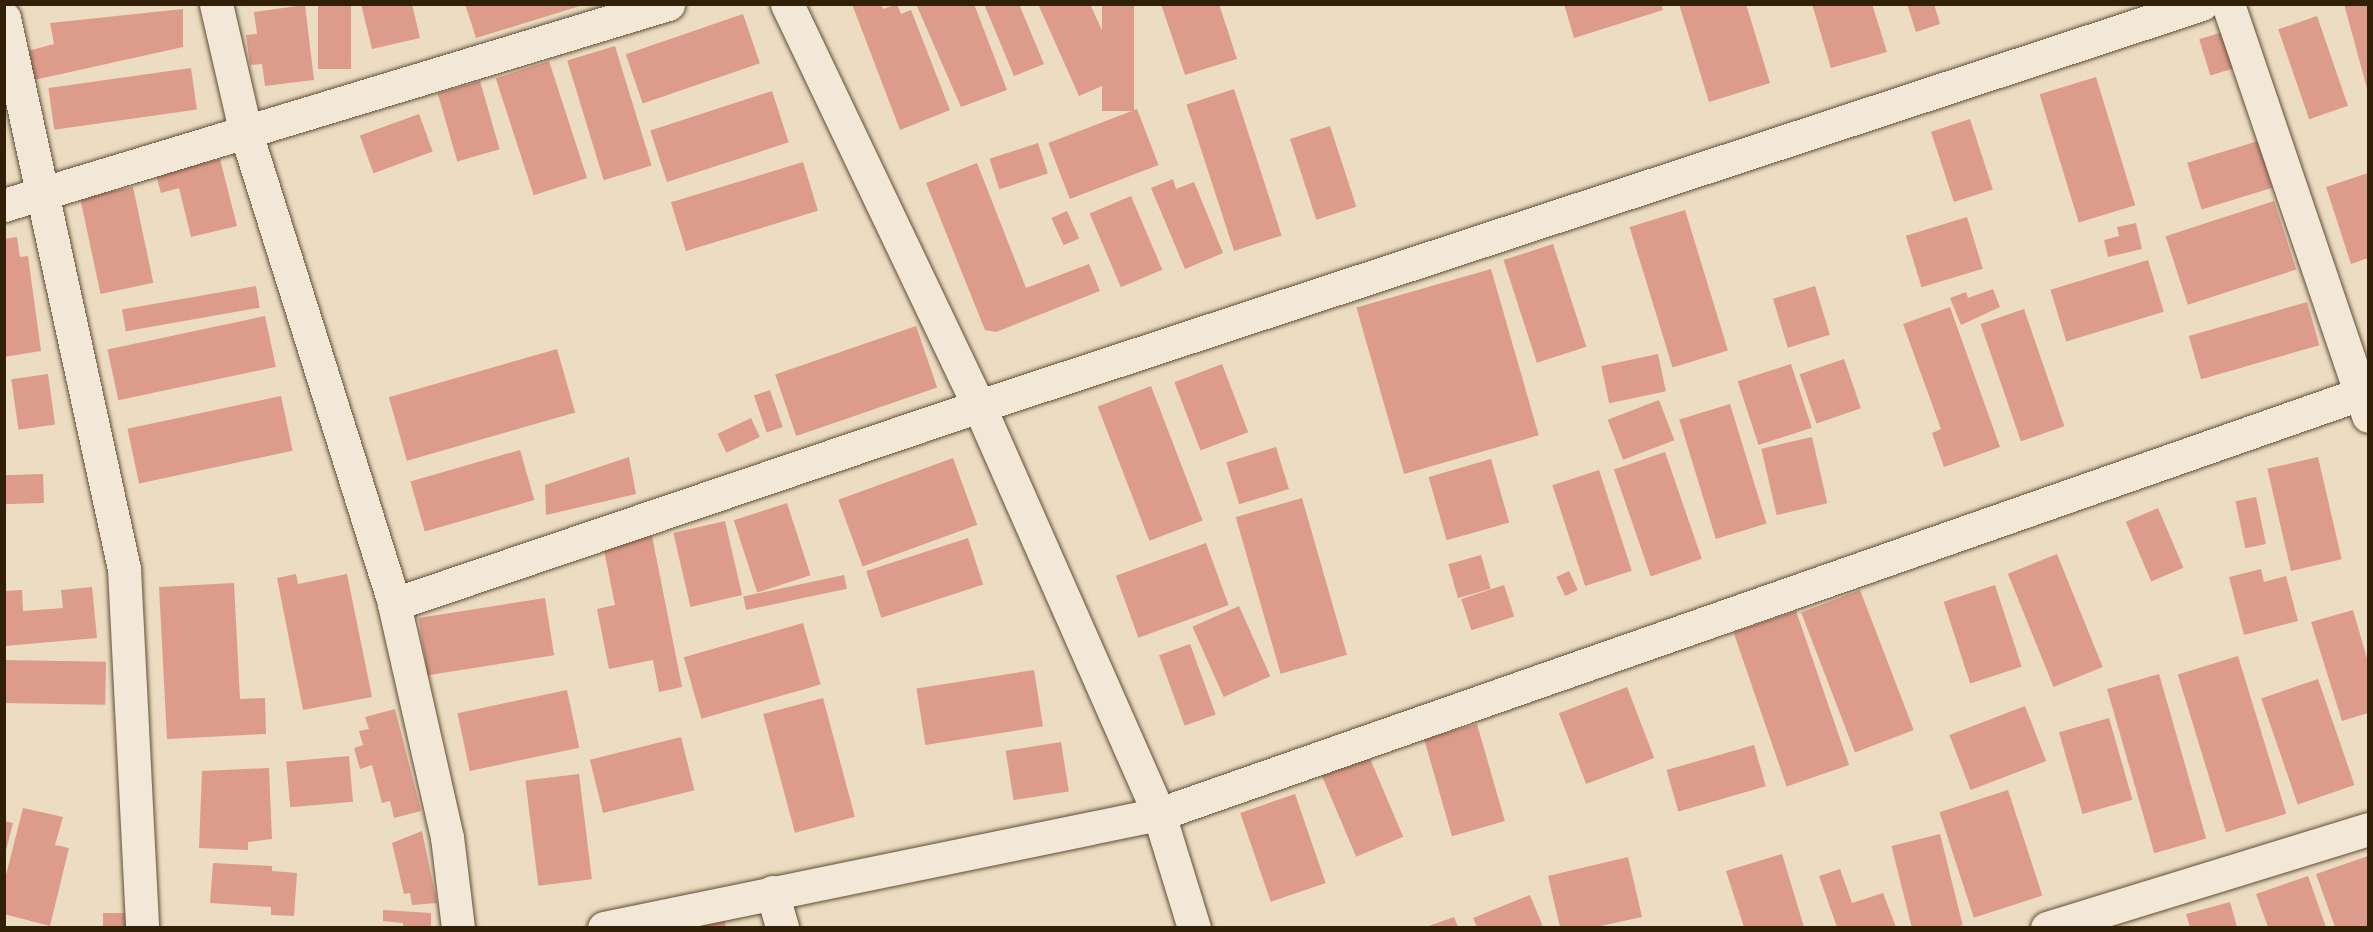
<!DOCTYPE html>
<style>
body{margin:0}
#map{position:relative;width:2373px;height:932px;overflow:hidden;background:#ecdcc1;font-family:"IM FELL Great Primer",serif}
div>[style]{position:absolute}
.building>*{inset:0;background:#dd9c8b;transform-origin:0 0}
.roads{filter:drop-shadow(0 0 2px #604e36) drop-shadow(0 0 2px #604e36)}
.street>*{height:33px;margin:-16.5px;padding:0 16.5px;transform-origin:16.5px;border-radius:16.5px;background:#f3e8d7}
span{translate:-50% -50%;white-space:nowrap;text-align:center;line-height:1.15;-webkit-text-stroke:6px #f3e8d7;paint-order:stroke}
.frame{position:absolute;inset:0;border:6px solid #321f07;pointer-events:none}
</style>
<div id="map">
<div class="building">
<i style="left:318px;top:4px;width:33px;height:65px"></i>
<i style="clip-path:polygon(361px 4px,412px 4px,420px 38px,372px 49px)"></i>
<i style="clip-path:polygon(465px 4px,583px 4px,583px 5px,476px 38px)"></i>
<i style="clip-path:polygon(852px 4px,881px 4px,883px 9px,897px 4px,901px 14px,911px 10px,950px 110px,900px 130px)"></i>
<i style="clip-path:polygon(916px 4px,974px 4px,1007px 90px,961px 107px)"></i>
<i style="clip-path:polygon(984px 4px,1019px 4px,1044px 64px,1014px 76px)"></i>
<i style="clip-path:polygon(1038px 4px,1090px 4px,1123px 77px,1079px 96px)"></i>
<i style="left:1102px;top:4px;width:32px;height:107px"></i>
<i style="clip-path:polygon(1161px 4px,1219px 4px,1237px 59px,1185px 75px)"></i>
<i style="clip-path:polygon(1564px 4px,1661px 4px,1663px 10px,1574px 38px)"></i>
<i style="clip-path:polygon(1679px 4px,1746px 4px,1770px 83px,1709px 102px)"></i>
<i style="clip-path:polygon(1812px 4px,1872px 4px,1887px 52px,1831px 68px)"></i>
<i style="clip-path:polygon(1907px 4px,1934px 4px,1940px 24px,1916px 32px)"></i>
<i style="clip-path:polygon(2344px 4px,2368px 4px,2368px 92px)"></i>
<i style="clip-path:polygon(305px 5px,314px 80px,265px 86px,262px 64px,250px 65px,246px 35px,257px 34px,254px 12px)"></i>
<i style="clip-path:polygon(183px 9px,183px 47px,34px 80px,28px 51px,54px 44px,50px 23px)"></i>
<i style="left:743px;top:14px;width:52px;height:124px;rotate:71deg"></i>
<i style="left:2317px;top:16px;width:95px;height:41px;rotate:71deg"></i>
<i style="left:2226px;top:31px;width:38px;height:28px;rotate:73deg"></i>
<i style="left:615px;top:46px;width:125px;height:50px;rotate:73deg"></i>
<i style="left:549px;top:61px;width:123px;height:56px;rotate:72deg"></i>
<i style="left:191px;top:68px;width:42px;height:144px;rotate:82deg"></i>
<i style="left:2096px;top:77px;width:134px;height:59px;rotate:73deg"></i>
<i style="left:480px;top:81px;width:71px;height:44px;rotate:74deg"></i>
<i style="left:1234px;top:89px;width:154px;height:50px;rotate:72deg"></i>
<i style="left:772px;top:91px;width:54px;height:128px;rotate:72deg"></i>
<i style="left:1137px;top:109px;width:60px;height:95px;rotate:69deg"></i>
<i style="left:419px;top:114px;width:40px;height:63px;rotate:70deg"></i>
<i style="left:1970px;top:119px;width:74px;height:41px;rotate:72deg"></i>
<i style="left:1330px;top:126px;width:85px;height:42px;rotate:72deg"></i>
<i style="left:2258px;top:141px;width:49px;height:74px;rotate:73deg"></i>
<i style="left:1038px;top:143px;width:32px;height:51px;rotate:72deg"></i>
<i style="clip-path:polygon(220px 159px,237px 226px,191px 237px,179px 188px,161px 193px,156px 175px)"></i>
<i style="left:803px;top:162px;width:51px;height:138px;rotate:73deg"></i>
<i style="clip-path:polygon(977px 163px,1026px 288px,1089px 264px,1100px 291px,996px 332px,985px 330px,926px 183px)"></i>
<i style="clip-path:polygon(2368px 173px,2368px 258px,2351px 264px,2326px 187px)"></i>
<i style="clip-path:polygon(1173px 179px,1176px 189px,1194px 182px,1223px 253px,1185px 269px,1151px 188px)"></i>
<i style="left:133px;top:187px;width:98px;height:54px;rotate:78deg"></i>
<i style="left:1131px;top:196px;width:80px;height:45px;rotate:67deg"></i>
<i style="left:2274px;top:201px;width:72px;height:114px;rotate:72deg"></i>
<i style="left:1685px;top:210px;width:147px;height:58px;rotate:73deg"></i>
<i style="left:1067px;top:211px;width:30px;height:17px;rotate:66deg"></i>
<i style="left:1967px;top:217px;width:54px;height:64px;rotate:73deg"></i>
<i style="clip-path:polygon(2136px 223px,2142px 249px,2108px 257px,2104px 240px,2119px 236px,2117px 227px)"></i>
<i style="clip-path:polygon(17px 237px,20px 257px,28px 256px,41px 351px,4px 357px,4px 239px)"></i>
<i style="left:1553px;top:244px;width:108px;height:52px;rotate:72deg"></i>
<i style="left:2148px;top:260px;width:54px;height:102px;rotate:73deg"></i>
<i style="left:1491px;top:269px;width:173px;height:140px;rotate:74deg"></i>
<i style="left:256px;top:286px;width:22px;height:136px;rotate:80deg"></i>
<i style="left:1815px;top:286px;width:51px;height:44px;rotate:73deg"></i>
<i style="clip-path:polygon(1993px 289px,2000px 307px,1961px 325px,1950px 298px,1966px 292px,1968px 298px)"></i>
<i style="left:2307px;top:302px;width:45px;height:123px;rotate:74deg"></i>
<i style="clip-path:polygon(1950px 307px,2000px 447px,1944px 467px,1932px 433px,1941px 429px,1903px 324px)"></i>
<i style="left:2024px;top:309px;width:124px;height:46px;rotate:71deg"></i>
<i style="left:265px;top:316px;width:52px;height:161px;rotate:78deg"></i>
<i style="left:916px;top:326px;width:65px;height:149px;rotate:71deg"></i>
<i style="left:557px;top:349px;width:66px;height:175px;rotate:74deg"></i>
<i style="left:1658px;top:354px;width:38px;height:58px;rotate:78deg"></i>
<i style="left:1844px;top:359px;width:52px;height:47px;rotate:71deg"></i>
<i style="left:1222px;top:364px;width:73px;height:51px;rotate:69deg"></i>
<i style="left:1791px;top:364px;width:67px;height:56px;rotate:72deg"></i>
<i style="left:48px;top:374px;width:51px;height:37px;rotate:82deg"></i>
<i style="left:1151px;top:386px;width:144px;height:57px;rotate:69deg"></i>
<i style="left:770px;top:390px;width:39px;height:17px;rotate:71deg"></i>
<i style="left:281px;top:396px;width:56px;height:157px;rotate:78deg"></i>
<i style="left:1659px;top:400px;width:43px;height:55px;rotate:69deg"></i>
<i style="left:1730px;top:404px;width:125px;height:53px;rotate:73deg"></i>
<i style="left:751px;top:418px;width:21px;height:37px;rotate:65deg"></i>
<i style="left:1812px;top:437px;width:68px;height:52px;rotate:77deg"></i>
<i style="left:1276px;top:447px;width:44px;height:52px;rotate:73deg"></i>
<i style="left:520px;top:450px;width:52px;height:114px;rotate:74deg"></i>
<i style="left:1665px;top:452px;width:113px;height:54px;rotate:71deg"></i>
<i style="clip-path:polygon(629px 457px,636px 494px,546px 515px,545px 485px)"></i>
<i style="left:2318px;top:457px;width:105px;height:52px;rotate:77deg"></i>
<i style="left:953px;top:458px;width:71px;height:122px;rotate:70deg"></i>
<i style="left:1491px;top:459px;width:66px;height:65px;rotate:74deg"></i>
<i style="left:1599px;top:470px;width:106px;height:49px;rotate:72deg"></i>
<i style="left:43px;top:474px;width:29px;height:39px;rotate:88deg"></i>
<i style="left:2256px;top:497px;width:48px;height:21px;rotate:78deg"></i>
<i style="left:1302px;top:498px;width:163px;height:69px;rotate:74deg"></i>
<i style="left:787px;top:503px;width:76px;height:56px;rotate:72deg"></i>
<i style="left:2158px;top:508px;width:65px;height:35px;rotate:67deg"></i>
<i style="left:725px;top:521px;width:76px;height:53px;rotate:77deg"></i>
<i style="clip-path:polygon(652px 536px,682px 687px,659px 692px,653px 660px,609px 669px,597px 609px,615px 605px,603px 545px)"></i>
<i style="left:968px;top:538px;width:49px;height:107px;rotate:72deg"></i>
<i style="left:1206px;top:543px;width:66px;height:96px;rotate:70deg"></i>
<i style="left:2057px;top:554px;width:122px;height:53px;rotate:68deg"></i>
<i style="left:1481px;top:555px;width:35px;height:34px;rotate:74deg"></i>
<i style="clip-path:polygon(2261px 569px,2264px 582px,2286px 576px,2298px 621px,2244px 635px,2229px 577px)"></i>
<i style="left:1569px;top:571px;width:21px;height:14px;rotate:65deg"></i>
<i style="clip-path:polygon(296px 574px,298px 584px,347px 574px,372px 697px,303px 710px,277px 578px)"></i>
<i style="left:844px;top:575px;width:14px;height:103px;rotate:78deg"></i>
<i style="clip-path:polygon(234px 583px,240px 699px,265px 698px,266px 734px,167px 739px,159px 587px)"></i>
<i style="left:1504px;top:585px;width:33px;height:45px;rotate:72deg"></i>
<i style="left:1995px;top:585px;width:86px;height:54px;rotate:72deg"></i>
<i style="clip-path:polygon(92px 587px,97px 638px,4px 646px,4px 591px,22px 590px,23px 611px,63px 608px,61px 590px)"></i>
<i style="left:1860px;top:590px;width:150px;height:63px;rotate:69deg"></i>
<i style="left:545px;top:598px;width:58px;height:128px;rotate:81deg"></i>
<i style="left:1239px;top:606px;width:77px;height:51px;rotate:66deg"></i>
<i style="clip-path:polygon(2353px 610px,2368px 662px,2368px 713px,2342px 721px,2311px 622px)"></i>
<i style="left:1796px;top:611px;width:163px;height:66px;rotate:71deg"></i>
<i style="left:803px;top:623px;width:64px;height:124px;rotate:74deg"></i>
<i style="left:1190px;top:644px;width:75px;height:33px;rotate:70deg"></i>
<i style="left:2238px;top:656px;width:165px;height:63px;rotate:73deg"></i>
<i style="left:4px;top:660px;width:102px;height:43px;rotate:1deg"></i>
<i style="left:1034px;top:670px;width:57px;height:119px;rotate:81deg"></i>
<i style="left:2159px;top:674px;width:171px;height:54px;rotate:74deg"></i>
<i style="left:2318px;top:679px;width:112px;height:60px;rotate:71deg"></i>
<i style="left:1627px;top:687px;width:76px;height:73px;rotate:69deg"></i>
<i style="left:567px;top:690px;width:59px;height:112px;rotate:78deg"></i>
<i style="left:823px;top:698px;width:123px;height:62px;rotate:75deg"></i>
<i style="left:2025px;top:706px;width:59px;height:81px;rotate:69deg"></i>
<i style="clip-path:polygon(395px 709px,421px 811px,394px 818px,390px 801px,382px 803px,372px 765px,360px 769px,354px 748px,363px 745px,359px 731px,369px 729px,365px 717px)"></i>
<i style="left:2109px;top:718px;width:85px;height:52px;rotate:74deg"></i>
<i style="left:1477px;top:724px;width:101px;height:55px;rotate:74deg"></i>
<i style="left:681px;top:737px;width:55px;height:94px;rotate:76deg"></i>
<i style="left:1061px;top:742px;width:50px;height:56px;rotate:81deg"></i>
<i style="left:1754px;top:745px;width:43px;height:91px;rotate:74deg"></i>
<i style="left:1368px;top:754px;width:90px;height:51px;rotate:67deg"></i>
<i style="left:349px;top:756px;width:46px;height:63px;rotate:85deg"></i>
<i style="clip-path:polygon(269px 768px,272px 839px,248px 842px,248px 850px,199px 848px,202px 771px)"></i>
<i style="left:579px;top:774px;width:106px;height:54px;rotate:83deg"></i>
<i style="left:2008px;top:790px;width:111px;height:72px;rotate:72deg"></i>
<i style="left:1295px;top:794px;width:94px;height:58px;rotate:71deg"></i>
<i style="clip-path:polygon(23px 808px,63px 817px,55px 845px,69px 848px,50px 926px,4px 914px,4px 883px)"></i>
<i style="clip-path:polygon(4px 821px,13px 823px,5px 854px,4px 854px)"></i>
<i style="clip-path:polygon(422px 831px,437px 903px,412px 905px,410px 893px,404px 894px,392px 843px)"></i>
<i style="left:1940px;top:834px;width:94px;height:50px;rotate:76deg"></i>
<i style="clip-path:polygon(1782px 854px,1804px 927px,1744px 927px,1726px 871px)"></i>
<i style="clip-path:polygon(2368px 856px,2368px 927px,2335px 927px,2316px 874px)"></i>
<i style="clip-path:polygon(1628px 857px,1642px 917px,1596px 927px,1560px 927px,1548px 876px)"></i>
<i style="clip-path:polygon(213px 863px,272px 866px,272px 871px,297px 873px,294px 916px,271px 915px,271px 907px,210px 903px)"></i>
<i style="clip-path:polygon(1840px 869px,1852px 903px,1883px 893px,1896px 927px,1837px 927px,1819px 876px)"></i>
<i style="clip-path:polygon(2308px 876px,2326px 927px,2268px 927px,2256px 894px)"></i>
<i style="clip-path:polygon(1530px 895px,1543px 927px,1477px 927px,1473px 918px)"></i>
<i style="clip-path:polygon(2230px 902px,2237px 927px,2190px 927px,2186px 914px)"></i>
<i style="clip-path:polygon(383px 910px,431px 913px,431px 927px,403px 927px,403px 923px,383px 921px)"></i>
<i style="clip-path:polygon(722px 912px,726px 927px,674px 927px)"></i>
<i style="left:103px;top:913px;width:33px;height:14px"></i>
<i style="clip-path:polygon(1454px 917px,1458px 927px,1426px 927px)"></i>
</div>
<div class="roads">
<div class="street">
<i style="left:216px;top:4px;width:129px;rotate:77deg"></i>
<i style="left:245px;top:130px;width:497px;rotate:72.5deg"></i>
<i style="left:394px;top:604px;width:239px;rotate:77.2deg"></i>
<i style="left:447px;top:837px;width:92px;rotate:83.1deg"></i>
<i style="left:787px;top:4px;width:445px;rotate:64.5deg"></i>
<i style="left:979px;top:406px;width:446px;rotate:66.2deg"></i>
<i style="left:1159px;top:814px;width:119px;rotate:72.9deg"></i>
<i style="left:2228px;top:4px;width:435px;rotate:71.2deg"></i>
<i style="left:4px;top:18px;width:564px;rotate:77.71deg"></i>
<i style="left:124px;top:569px;width:359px;rotate:87.1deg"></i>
<i style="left:4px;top:205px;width:694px;rotate:-16.84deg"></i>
<i style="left:394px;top:604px;width:618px;rotate:-18.7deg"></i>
<i style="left:979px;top:406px;width:1287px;rotate:-18.2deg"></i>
<i style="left:772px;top:892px;width:37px;rotate:74deg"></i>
<i style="left:604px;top:928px;width:567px;rotate:-11.61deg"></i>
<i style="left:1159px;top:814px;width:1281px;rotate:-19.28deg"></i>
<i style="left:2047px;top:928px;width:336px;rotate:-17.1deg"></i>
</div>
</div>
<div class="frame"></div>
</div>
